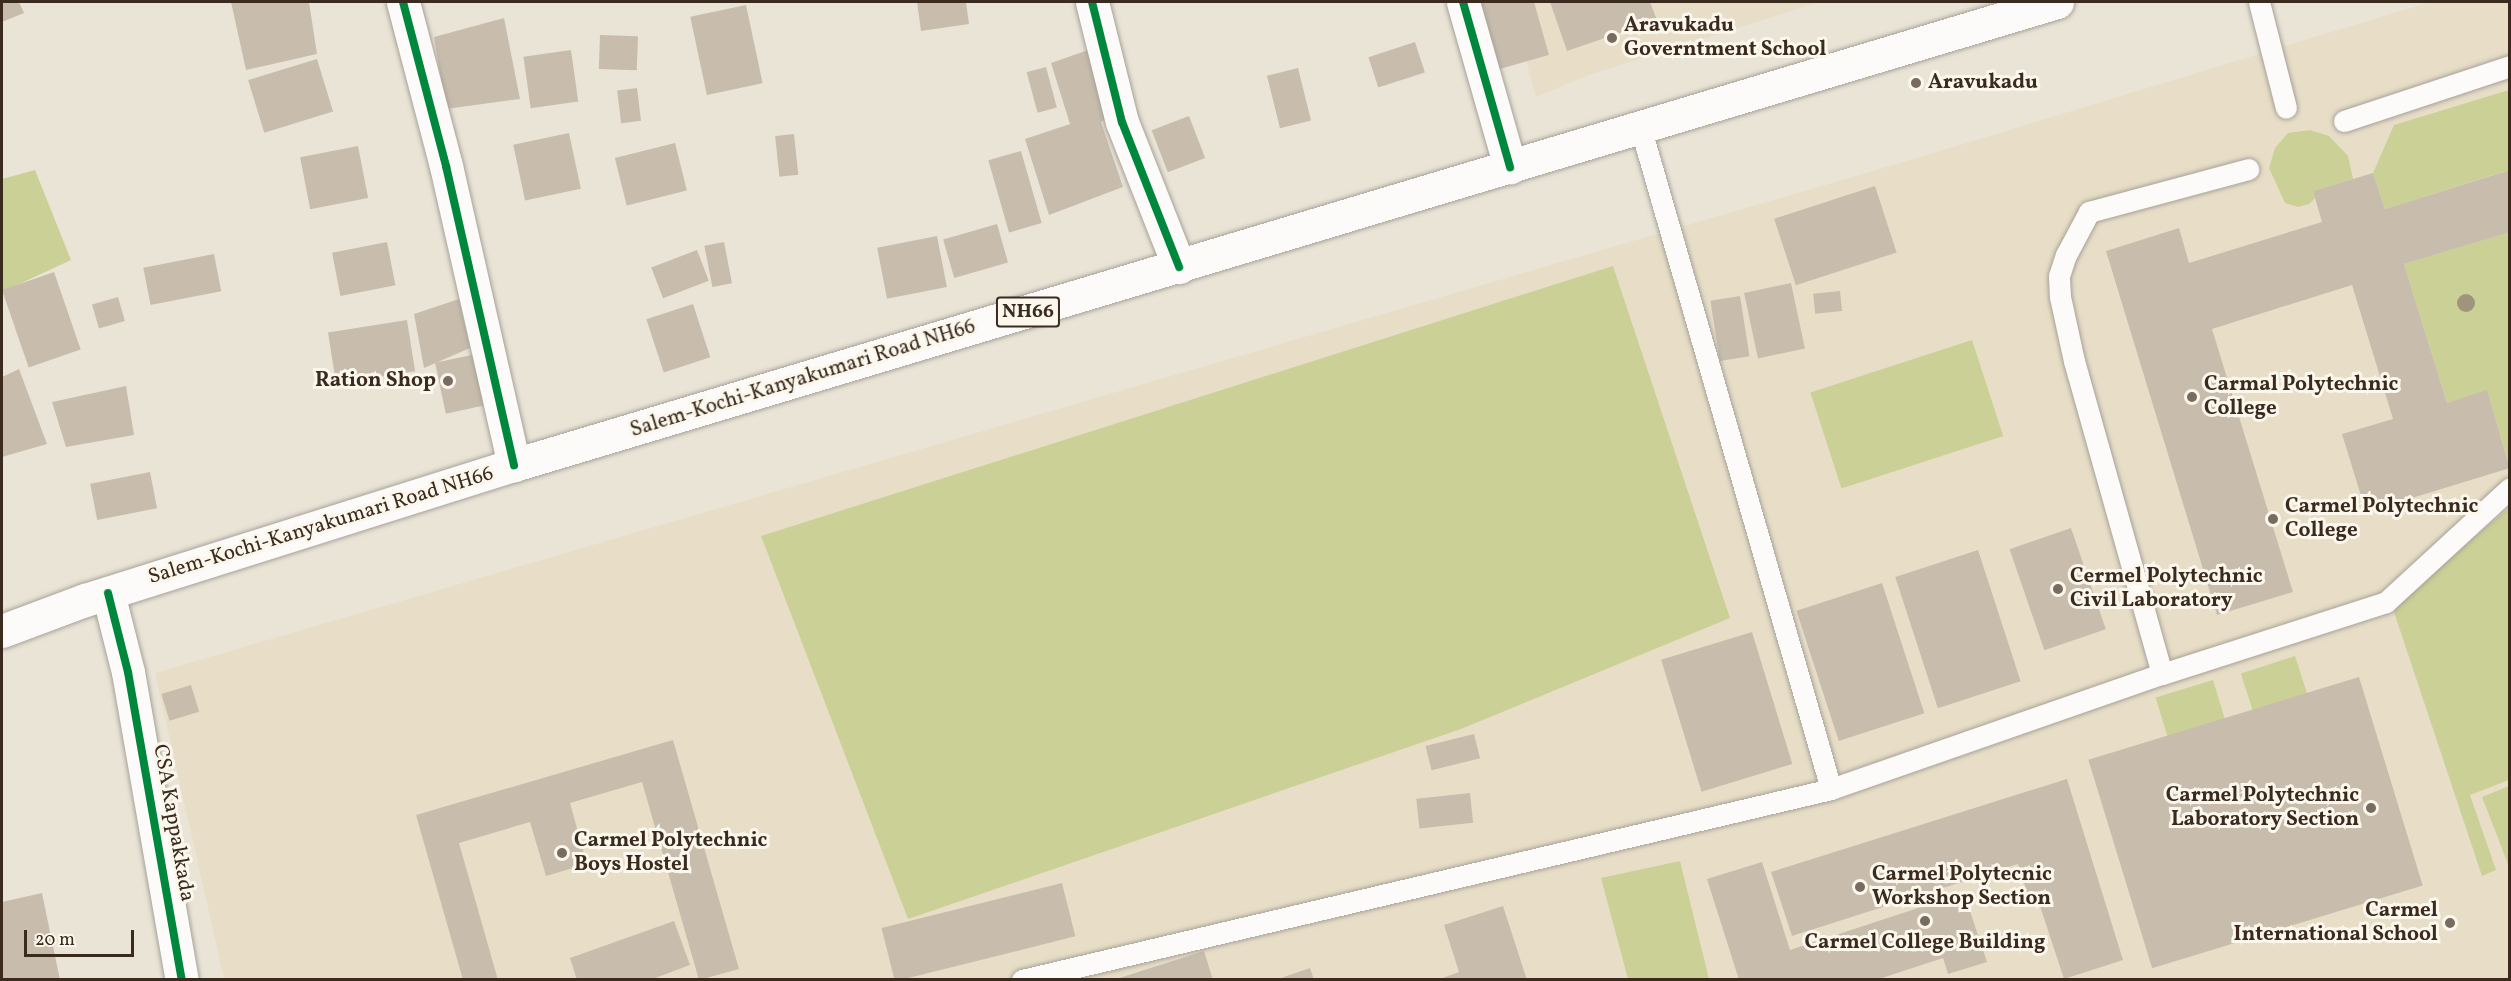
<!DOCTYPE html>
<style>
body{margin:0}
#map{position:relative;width:2511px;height:981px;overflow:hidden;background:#eae4d7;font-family:Vollkorn,serif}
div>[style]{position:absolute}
.built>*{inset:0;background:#e8dec7}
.green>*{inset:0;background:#cbd097;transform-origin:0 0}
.building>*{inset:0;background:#c8bdad;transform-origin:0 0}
.roads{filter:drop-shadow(0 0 2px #a7a299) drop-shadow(0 0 2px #a7a299)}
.service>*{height:21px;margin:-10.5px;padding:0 10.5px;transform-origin:10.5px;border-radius:10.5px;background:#fcfbf9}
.minor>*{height:33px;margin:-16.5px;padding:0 16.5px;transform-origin:16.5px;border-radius:16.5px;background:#fcfbf9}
.trunk>*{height:33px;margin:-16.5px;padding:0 16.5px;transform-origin:16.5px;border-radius:16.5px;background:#fcfbf9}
.cycleway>*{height:8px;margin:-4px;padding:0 4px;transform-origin:4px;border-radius:4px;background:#00873e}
.trees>*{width:18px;height:18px;margin:-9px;border-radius:50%;background:#9e967c}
.dots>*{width:16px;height:16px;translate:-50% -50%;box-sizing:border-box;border:3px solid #fbf7ec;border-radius:50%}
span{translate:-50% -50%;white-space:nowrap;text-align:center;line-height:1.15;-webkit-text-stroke:6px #fbf7ec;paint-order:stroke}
.shield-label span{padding:2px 4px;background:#fbf7ec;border:2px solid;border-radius:4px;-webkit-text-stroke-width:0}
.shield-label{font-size:20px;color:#3b2a1e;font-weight:700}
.poi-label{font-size:21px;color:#3b2a1e;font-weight:700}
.left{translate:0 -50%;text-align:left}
.right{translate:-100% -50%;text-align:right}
.street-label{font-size:21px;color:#3b2a1e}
.frame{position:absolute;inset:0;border:3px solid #3b2a1e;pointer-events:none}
.scale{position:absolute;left:24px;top:930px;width:110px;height:27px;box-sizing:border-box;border:3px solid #3b2a1e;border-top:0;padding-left:8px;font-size:18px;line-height:21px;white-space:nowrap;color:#3b2a1e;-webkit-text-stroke:4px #fbf7ec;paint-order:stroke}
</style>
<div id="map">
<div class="built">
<i style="clip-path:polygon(1510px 2px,1819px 2px,1589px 75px,1536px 97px)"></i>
<i style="clip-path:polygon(2430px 2px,2509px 2px,2509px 979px,224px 979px,155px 673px,1917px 158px)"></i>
</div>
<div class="green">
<i style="clip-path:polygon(2509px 90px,2509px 170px,2385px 209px,2373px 173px,2394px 125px)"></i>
<i style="clip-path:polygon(2310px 130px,2329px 136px,2348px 156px,2353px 179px,2313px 191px,2315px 198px,2309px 204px,2298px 207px,2285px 203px,2269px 168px,2275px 148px,2288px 133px)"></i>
<i style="clip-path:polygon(35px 170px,71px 260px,2px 292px,2px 179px)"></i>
<i style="clip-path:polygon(2509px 232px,2509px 463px,2487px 391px,2447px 403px,2404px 264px)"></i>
<i style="clip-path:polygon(1613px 266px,1730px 618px,1461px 729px,908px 919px,761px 536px)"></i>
<i style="left:1972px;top:340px;width:101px;height:170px;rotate:72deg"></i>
<i style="clip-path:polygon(2509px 508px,2509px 780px,2470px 795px,2496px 870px,2482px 876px,2392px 606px)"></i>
<i style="left:2295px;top:656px;width:40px;height:57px;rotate:72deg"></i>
<i style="left:2213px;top:680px;width:42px;height:60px;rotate:73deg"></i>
<i style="clip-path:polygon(2509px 786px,2510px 863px,2508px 864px,2482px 797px)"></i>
<i style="clip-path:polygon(1680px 861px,1709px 979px,1628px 979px,1601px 878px)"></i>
</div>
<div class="building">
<i style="clip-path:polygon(2px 2px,19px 2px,24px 13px,2px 22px)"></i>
<i style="clip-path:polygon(231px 2px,309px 2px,317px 54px,246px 70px)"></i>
<i style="clip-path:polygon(917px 2px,966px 2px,969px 24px,921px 31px)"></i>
<i style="clip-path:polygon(1468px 2px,1534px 2px,1549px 55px,1489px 72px)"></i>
<i style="clip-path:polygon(1550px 2px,1650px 2px,1657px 20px,1567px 51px)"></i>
<i style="left:746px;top:5px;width:80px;height:57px;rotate:78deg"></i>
<i style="clip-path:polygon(504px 18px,520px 99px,446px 109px,434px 37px)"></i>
<i style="left:600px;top:35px;width:38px;height:34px;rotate:2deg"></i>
<i style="left:1415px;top:42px;width:32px;height:49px;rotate:72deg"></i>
<i style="clip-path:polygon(1091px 49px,1111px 116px,1101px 122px,1123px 187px,1049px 215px,1025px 139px,1070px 124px,1051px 63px)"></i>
<i style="left:571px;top:50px;width:52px;height:48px;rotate:82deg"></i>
<i style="left:317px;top:59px;width:55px;height:72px;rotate:73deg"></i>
<i style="left:1046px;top:67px;width:42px;height:20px;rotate:75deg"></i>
<i style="left:1298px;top:68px;width:54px;height:32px;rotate:76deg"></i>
<i style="left:637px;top:88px;width:33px;height:20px;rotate:83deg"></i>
<i style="left:1189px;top:116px;width:45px;height:40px;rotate:69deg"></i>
<i style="left:569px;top:133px;width:57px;height:57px;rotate:78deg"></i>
<i style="left:794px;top:134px;width:41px;height:19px;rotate:84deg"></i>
<i style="left:675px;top:143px;width:49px;height:62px;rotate:76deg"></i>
<i style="left:358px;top:146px;width:53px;height:59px;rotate:79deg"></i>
<i style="left:1021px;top:151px;width:75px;height:34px;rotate:74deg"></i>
<i style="clip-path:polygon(2510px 170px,2510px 232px,2404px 264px,2447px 403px,2487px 390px,2510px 468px,2366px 512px,2342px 434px,2393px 419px,2352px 285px,2212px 329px,2293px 592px,2217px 615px,2106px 251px,2179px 228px,2189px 263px,2322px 222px,2313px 191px,2373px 173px,2385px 209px)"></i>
<i style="left:1875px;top:186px;width:70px;height:106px;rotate:72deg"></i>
<i style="left:997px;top:224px;width:40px;height:56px;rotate:74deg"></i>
<i style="left:937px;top:236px;width:52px;height:61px;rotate:79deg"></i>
<i style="left:387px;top:242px;width:44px;height:56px;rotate:79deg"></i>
<i style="left:724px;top:242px;width:42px;height:20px;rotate:79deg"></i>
<i style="left:697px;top:250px;width:33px;height:49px;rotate:69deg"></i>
<i style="left:214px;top:254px;width:38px;height:72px;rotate:79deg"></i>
<i style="left:54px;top:272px;width:82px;height:55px;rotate:71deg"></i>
<i style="left:1791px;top:283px;width:67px;height:48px;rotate:78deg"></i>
<i style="left:1840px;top:291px;width:20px;height:27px;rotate:84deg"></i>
<i style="left:1740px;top:296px;width:61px;height:30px;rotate:81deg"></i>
<i style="left:118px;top:297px;width:25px;height:27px;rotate:74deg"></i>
<i style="clip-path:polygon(459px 299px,470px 348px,424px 368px,414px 314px)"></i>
<i style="left:693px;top:304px;width:56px;height:49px;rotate:72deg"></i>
<i style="left:407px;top:320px;width:52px;height:80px;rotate:81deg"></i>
<i style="left:481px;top:353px;width:52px;height:47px;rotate:78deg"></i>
<i style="clip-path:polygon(19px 369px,47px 444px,2px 457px,2px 377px)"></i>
<i style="clip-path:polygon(126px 386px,134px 435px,66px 447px,52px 402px)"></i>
<i style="left:150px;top:472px;width:37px;height:61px;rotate:79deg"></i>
<i style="left:2071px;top:528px;width:107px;height:65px;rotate:71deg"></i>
<i style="left:1978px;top:550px;width:138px;height:87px;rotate:72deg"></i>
<i style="left:1882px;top:583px;width:137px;height:90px;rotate:72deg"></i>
<i style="left:1752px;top:632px;width:138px;height:95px;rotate:73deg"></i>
<i style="left:2359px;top:677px;width:218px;height:283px;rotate:73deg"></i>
<i style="left:191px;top:685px;width:28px;height:31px;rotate:73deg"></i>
<i style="left:1474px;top:734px;width:25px;height:50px;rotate:76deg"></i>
<i style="clip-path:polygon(673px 740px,739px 969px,699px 980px,642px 782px,570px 803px,587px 864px,546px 876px,530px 822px,459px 843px,498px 980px,463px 980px,416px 815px)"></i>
<i style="clip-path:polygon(2067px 779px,2123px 960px,2064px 979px,2039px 903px,2031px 905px,2018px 864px,1792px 936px,1771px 872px)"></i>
<i style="left:1470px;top:793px;width:30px;height:54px;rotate:84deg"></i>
<i style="clip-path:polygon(1762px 862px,1790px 950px,1964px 893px,1987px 962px,1948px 974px,1943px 958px,1876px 980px,1739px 980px,1707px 879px)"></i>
<i style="left:1062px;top:883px;width:55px;height:186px;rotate:76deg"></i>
<i style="clip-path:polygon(42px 893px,60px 980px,2px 980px,2px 902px)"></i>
<i style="clip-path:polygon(1503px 906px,1527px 980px,1437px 980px,1459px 972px,1444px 925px)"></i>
<i style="clip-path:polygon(674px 921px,690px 965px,650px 980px,577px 980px,570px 958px)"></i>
<i style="clip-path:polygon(1204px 951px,1213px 980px,1117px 980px,1116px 979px)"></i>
<i style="clip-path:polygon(1310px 968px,1314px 980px,1278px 980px,1278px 979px)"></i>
</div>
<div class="roads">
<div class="service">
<i style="left:2259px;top:2px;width:109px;rotate:75.7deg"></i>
<i style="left:2344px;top:121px;width:175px;rotate:-18.3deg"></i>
<i style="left:1640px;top:126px;width:690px;rotate:73.93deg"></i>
<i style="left:2162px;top:674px;width:325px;rotate:-105.7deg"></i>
<i style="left:2074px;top:361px;width:66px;rotate:-102.3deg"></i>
<i style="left:2060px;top:297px;width:21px;rotate:-93deg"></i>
<i style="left:2059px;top:276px;width:22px;rotate:-72deg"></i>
<i style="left:2066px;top:255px;width:49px;rotate:-61.9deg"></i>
<i style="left:2089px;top:212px;width:165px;rotate:-15.1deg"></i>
<i style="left:1022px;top:980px;width:831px;rotate:-13.28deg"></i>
<i style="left:1831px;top:789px;width:350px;rotate:-19.2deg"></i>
<i style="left:2162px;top:674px;width:235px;rotate:-17.8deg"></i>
<i style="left:2386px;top:602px;width:168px;rotate:-42.6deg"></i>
</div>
<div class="minor">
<i style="left:403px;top:2px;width:170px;rotate:75.3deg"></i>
<i style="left:446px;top:166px;width:307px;rotate:77.2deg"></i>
<i style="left:1092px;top:2px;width:124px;rotate:76deg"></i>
<i style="left:1122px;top:122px;width:156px;rotate:68.5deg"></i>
<i style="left:1463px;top:2px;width:172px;rotate:74.1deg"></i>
<i style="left:108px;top:593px;width:81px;rotate:75.8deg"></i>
<i style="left:128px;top:672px;width:313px;rotate:80.1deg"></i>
</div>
<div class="trunk">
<i style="left:2px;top:631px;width:89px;rotate:-20.5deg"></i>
<i style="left:85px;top:600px;width:450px;rotate:-17.5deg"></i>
<i style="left:514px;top:465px;width:1611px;rotate:-16.7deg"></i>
</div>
</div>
<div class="cycleway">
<i style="left:403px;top:2px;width:170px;rotate:75.3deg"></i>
<i style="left:446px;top:166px;width:307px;rotate:77.2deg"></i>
<i style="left:1092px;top:2px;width:124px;rotate:76deg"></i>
<i style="left:1122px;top:122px;width:156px;rotate:68.5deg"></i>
<i style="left:1463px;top:2px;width:172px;rotate:74.1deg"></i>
<i style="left:108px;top:593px;width:81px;rotate:75.8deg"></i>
<i style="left:128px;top:672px;width:313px;rotate:80.1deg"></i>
</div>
<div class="trees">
<i style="left:2466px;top:303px"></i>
</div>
<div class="dots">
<i style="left:1612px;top:38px;background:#786b5f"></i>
<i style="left:1916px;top:83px;background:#786b5f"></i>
<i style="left:448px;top:381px;background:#786b5f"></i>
<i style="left:2192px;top:397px;background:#786b5f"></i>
<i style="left:2273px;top:519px;background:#786b5f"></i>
<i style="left:2058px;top:589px;background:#786b5f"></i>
<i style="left:2371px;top:808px;background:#786b5f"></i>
<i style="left:562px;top:853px;background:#786b5f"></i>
<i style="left:1860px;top:887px;background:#786b5f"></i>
<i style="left:1925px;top:921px;background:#786b5f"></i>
<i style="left:2450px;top:923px;background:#786b5f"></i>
</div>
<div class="shield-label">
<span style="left:1028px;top:312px">NH66</span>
</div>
<div class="poi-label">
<span class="left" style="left:1624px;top:38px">Aravukadu<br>Governtment School</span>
<span class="left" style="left:1928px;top:83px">Aravukadu</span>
<span class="right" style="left:436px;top:381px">Ration Shop</span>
<span class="left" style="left:2204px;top:397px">Carmal Polytechnic<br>College</span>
<span class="left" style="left:2285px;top:519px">Carmel Polytechnic<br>College</span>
<span class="left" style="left:2070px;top:589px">Cermel Polytechnic<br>Civil Laboratory</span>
<span class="right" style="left:2359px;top:808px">Carmel Polytechnic<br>Laboratory Section</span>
<span class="left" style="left:574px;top:853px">Carmel Polytechnic<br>Boys Hostel</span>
<span class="left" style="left:1872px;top:887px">Carmel Polytecnic<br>Workshop Section</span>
<span class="right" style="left:2438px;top:923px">Carmel<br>International School</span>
<span style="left:1925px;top:943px">Carmel College Building</span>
</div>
<div class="street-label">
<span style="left:803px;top:379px;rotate:-17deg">Salem-Kochi-Kanyakumari Road NH66</span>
<span style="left:321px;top:526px;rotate:-17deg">Salem-Kochi-Kanyakumari Road NH66</span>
<span style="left:173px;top:823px;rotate:80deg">CSA Kappakkada</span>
</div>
<div class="frame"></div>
<div class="scale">20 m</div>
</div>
